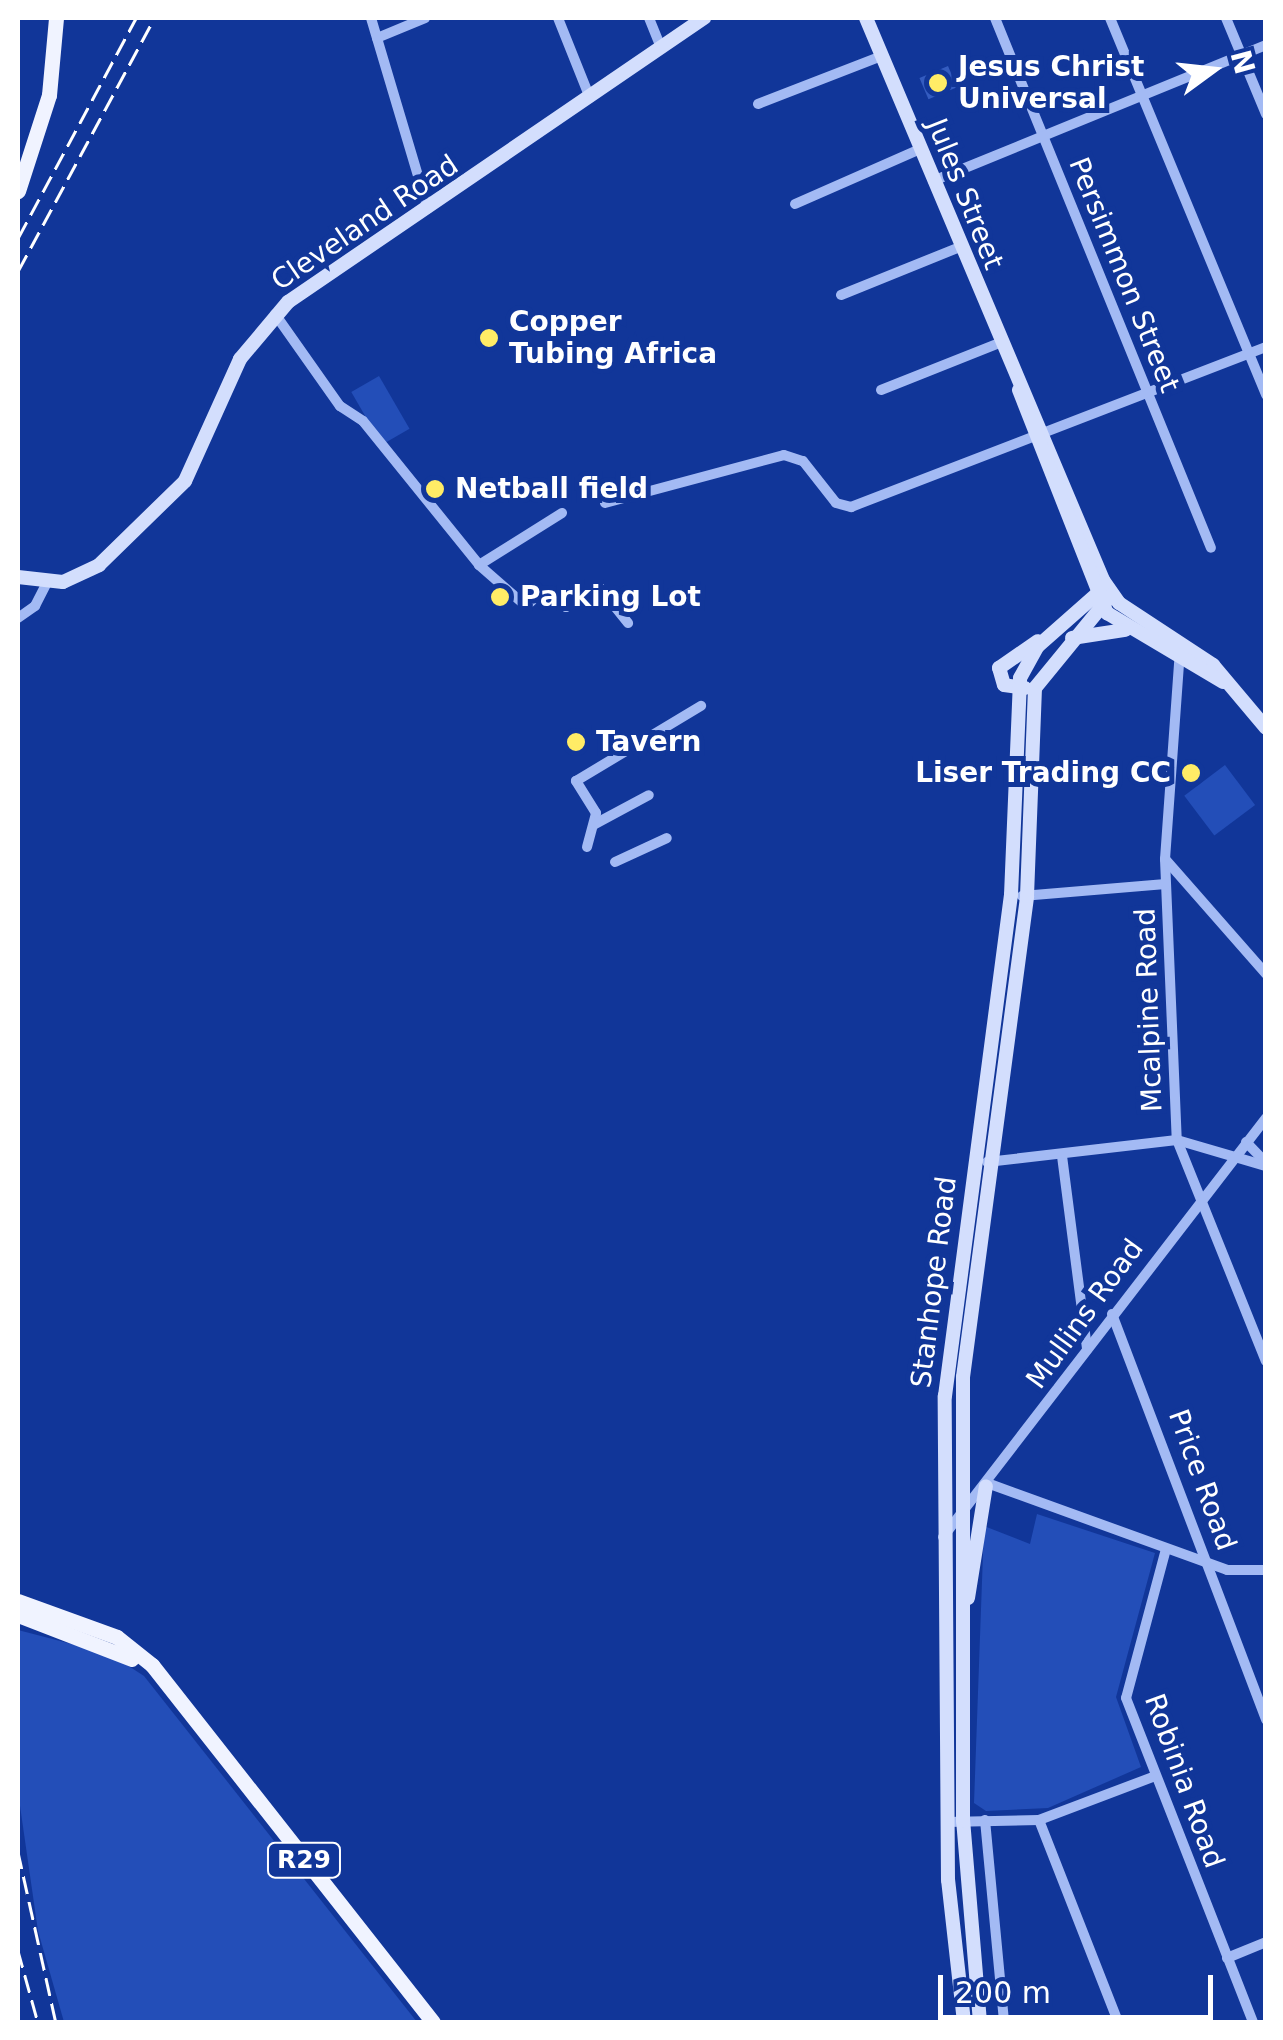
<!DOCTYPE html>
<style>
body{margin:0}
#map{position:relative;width:1283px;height:2040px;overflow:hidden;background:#113699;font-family:"DejaVu Sans",sans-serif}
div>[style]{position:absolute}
.green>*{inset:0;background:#234eb8;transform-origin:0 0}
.building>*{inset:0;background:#345cc0;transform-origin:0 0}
.street>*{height:10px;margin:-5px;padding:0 5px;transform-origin:5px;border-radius:5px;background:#a3baf4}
.secondary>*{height:14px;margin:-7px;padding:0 7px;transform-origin:7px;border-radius:7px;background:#d3defd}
.primary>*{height:15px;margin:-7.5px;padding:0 7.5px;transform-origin:7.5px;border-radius:7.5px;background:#f0f3ff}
.rail>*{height:2.5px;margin-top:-1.25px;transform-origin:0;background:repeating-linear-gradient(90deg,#fff 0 18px,transparent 0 26px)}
.dots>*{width:28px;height:28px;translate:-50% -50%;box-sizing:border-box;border:5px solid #113699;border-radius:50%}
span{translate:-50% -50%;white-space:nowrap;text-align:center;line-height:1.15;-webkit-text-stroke:10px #113699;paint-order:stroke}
.shield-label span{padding:2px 8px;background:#113699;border:2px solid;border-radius:8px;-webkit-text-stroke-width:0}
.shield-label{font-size:25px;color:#fff;font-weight:700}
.poi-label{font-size:28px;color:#fff;font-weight:700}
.left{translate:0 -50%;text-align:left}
.right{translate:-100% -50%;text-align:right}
.street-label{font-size:28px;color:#fff}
.frame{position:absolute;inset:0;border:20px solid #fff;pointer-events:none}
.north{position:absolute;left:1163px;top:20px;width:100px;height:100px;-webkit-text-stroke:8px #113699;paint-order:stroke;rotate:75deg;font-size:28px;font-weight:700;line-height:40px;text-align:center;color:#fff}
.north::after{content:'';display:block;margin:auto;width:35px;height:45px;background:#fff;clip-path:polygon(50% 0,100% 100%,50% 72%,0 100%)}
.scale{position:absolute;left:938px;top:1975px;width:275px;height:45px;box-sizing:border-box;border:5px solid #fff;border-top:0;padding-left:12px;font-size:30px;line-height:35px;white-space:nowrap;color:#fff;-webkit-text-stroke:8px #113699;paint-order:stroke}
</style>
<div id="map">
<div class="green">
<i style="left:379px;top:376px;width:61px;height:32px;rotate:60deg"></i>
<i style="left:1225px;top:765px;width:50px;height:51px;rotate:53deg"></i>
<i style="clip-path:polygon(1037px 1514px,1155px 1553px,1116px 1697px,1141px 1767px,1048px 1808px,986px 1811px,974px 1803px,984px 1526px,1030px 1544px)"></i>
<i style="clip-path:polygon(18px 1630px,110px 1654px,144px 1676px,417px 2022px,64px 2022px,38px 1931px,18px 1792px)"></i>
</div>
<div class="building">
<i style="left:948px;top:66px;width:23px;height:31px;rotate:67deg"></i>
</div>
<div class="street">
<i style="left:371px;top:18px;width:199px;rotate:73.4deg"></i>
<i style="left:558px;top:18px;width:86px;rotate:68.2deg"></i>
<i style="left:649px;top:18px;width:31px;rotate:68deg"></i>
<i style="left:995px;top:18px;width:572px;rotate:67.83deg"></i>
<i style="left:1110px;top:18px;width:408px;rotate:67.5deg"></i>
<i style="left:1226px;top:18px;width:104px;rotate:67.4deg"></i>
<i style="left:377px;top:38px;width:52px;rotate:-22.6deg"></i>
<i style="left:758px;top:104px;width:133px;rotate:-21.2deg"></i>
<i style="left:933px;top:181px;width:360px;rotate:-22.2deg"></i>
<i style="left:795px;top:204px;width:137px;rotate:-23.7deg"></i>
<i style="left:841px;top:295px;width:128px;rotate:-22deg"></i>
<i style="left:275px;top:314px;width:113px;rotate:54.8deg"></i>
<i style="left:340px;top:406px;width:27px;rotate:33deg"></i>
<i style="left:363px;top:421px;width:185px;rotate:51.1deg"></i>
<i style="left:479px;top:565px;width:62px;rotate:41.1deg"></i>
<i style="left:526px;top:606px;width:13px;rotate:-42deg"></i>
<i style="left:536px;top:597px;width:32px;rotate:18deg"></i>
<i style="left:566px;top:607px;width:39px;rotate:-29deg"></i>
<i style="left:600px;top:588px;width:45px;rotate:51.3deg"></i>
<i style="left:881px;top:390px;width:127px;rotate:-21.7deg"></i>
<i style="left:605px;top:503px;width:185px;rotate:-15deg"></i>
<i style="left:784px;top:455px;width:20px;rotate:18deg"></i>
<i style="left:803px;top:461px;width:53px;rotate:51.8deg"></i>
<i style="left:836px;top:503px;width:16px;rotate:15deg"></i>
<i style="left:851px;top:507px;width:445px;rotate:-21.1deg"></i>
<i style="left:479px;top:565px;width:98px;rotate:-32.1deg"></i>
<i style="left:18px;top:618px;width:21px;rotate:-35deg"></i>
<i style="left:35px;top:606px;width:27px;rotate:-63deg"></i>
<i style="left:1180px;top:650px;width:210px;rotate:94.1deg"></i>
<i style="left:1165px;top:859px;width:281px;rotate:87.6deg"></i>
<i style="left:1177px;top:1140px;width:238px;rotate:68.1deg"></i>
<i style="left:595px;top:824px;width:61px;rotate:-28.2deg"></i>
<i style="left:587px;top:847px;width:35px;rotate:-75deg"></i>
<i style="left:596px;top:813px;width:38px;rotate:-122deg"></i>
<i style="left:576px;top:781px;width:146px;rotate:-31deg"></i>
<i style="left:1166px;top:860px;width:152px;rotate:48.7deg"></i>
<i style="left:615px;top:862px;width:57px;rotate:-24.8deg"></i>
<i style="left:1022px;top:896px;width:144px;rotate:-4.8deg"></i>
<i style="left:1246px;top:1142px;width:29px;rotate:46deg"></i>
<i style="left:1062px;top:1156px;width:195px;rotate:82.6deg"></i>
<i style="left:987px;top:1162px;width:191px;rotate:-6.6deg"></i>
<i style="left:1177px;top:1140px;width:93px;rotate:16.3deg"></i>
<i style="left:1112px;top:1314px;width:434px;rotate:69.2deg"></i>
<i style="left:987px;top:1483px;width:255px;rotate:19.9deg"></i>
<i style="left:1227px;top:1570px;width:39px"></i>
<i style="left:943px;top:1537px;width:529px;rotate:-52.37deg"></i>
<i style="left:1166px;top:1549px;width:154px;rotate:105deg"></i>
<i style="left:1126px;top:1698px;width:348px;rotate:68.6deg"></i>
<i style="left:985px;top:1820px;width:203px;rotate:84.6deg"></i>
<i style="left:1039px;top:1820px;width:217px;rotate:68.6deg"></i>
<i style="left:947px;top:1822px;width:92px;rotate:-1.2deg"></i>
<i style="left:1039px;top:1820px;width:122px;rotate:-20.7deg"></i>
<i style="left:1227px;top:1958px;width:42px;rotate:-22.3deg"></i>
</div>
<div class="secondary">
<i style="left:866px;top:18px;width:610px;rotate:67.13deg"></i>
<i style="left:1103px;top:580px;width:28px;rotate:55deg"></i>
<i style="left:1119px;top:603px;width:113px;rotate:33.4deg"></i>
<i style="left:1213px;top:665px;width:82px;rotate:49.9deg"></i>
<i style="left:1019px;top:390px;width:240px;rotate:68.5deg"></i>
<i style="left:1107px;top:613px;width:135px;rotate:30.7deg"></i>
<i style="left:18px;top:577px;width:45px;rotate:6.3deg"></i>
<i style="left:63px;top:582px;width:40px;rotate:-25deg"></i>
<i style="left:99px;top:565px;width:120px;rotate:-44.3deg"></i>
<i style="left:185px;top:481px;width:134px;rotate:-65.7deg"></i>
<i style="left:240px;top:359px;width:75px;rotate:-49.9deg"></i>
<i style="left:288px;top:302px;width:504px;rotate:-34.32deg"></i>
<i style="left:1072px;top:638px;width:54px;rotate:-8.6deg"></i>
<i style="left:1025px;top:688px;width:21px;rotate:-172deg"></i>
<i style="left:1004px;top:685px;width:18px;rotate:-106deg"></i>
<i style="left:999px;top:668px;width:47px;rotate:-34.7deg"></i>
<i style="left:968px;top:1598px;width:113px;rotate:-80.9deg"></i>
<i style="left:964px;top:2022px;width:143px;rotate:-96.4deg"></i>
<i style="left:948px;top:1880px;width:484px;rotate:-90.4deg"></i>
<i style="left:945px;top:1396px;width:505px;rotate:-82.5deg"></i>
<i style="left:1011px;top:895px;width:217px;rotate:-87.6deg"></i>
<i style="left:1020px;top:678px;width:37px;rotate:-61deg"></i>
<i style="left:1038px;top:646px;width:91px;rotate:-41.4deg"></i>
<i style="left:980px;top:2022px;width:202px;rotate:-94.8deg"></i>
<i style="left:963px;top:1821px;width:444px;rotate:-90deg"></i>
<i style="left:963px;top:1377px;width:485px;rotate:-82.4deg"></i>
<i style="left:1027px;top:896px;width:208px;rotate:-87.8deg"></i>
<i style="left:1035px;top:688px;width:120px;rotate:-50.7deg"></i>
</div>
<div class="primary">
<i style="left:18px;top:191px;width:101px;rotate:-72.1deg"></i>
<i style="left:49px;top:95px;width:77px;rotate:-84.8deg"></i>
<i style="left:18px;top:1601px;width:105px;rotate:20deg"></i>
<i style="left:117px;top:1637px;width:45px;rotate:38.7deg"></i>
<i style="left:152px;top:1665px;width:454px;rotate:51.8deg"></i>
<i style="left:18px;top:1615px;width:122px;rotate:21.1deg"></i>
</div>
<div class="rail">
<i style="left:18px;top:238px;width:250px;rotate:-61.8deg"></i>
<i style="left:18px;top:271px;width:287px;rotate:-61.7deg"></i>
<i style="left:18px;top:1851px;width:175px;rotate:77.5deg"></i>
<i style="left:18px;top:1950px;width:75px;rotate:74.5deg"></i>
</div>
<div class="dots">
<i style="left:938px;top:83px;background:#ffec66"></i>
<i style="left:489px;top:338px;background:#ffec66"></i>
<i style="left:435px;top:489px;background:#ffec66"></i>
<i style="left:500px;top:597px;background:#ffec66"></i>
<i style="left:576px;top:742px;background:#ffec66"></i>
<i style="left:1191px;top:773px;background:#ffec66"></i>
</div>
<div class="shield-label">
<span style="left:304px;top:1860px">R29</span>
</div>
<div class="poi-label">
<span class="left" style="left:958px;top:83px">Jesus Christ<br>Universal</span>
<span class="left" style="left:509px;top:338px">Copper<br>Tubing Africa</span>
<span class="left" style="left:455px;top:489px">Netball field</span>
<span class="left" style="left:520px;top:597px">Parking Lot</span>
<span class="left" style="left:596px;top:742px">Tavern</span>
<span class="right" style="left:1171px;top:773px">Liser Trading CC</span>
</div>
<div class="street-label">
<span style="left:965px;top:194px;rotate:68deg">Jules Street</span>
<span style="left:365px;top:223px;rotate:-34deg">Cleveland Road</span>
<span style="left:1124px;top:275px;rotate:68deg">Persimmon Street</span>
<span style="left:1149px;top:1010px;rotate:-92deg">Mcalpine Road</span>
<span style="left:934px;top:1282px;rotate:-83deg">Stanhope Road</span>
<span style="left:1085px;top:1314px;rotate:-54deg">Mullins Road</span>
<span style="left:1202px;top:1480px;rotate:70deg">Price Road</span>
<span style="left:1184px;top:1781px;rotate:70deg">Robinia Road</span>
</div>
<div class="frame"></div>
<div class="north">N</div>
<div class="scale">200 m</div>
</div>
